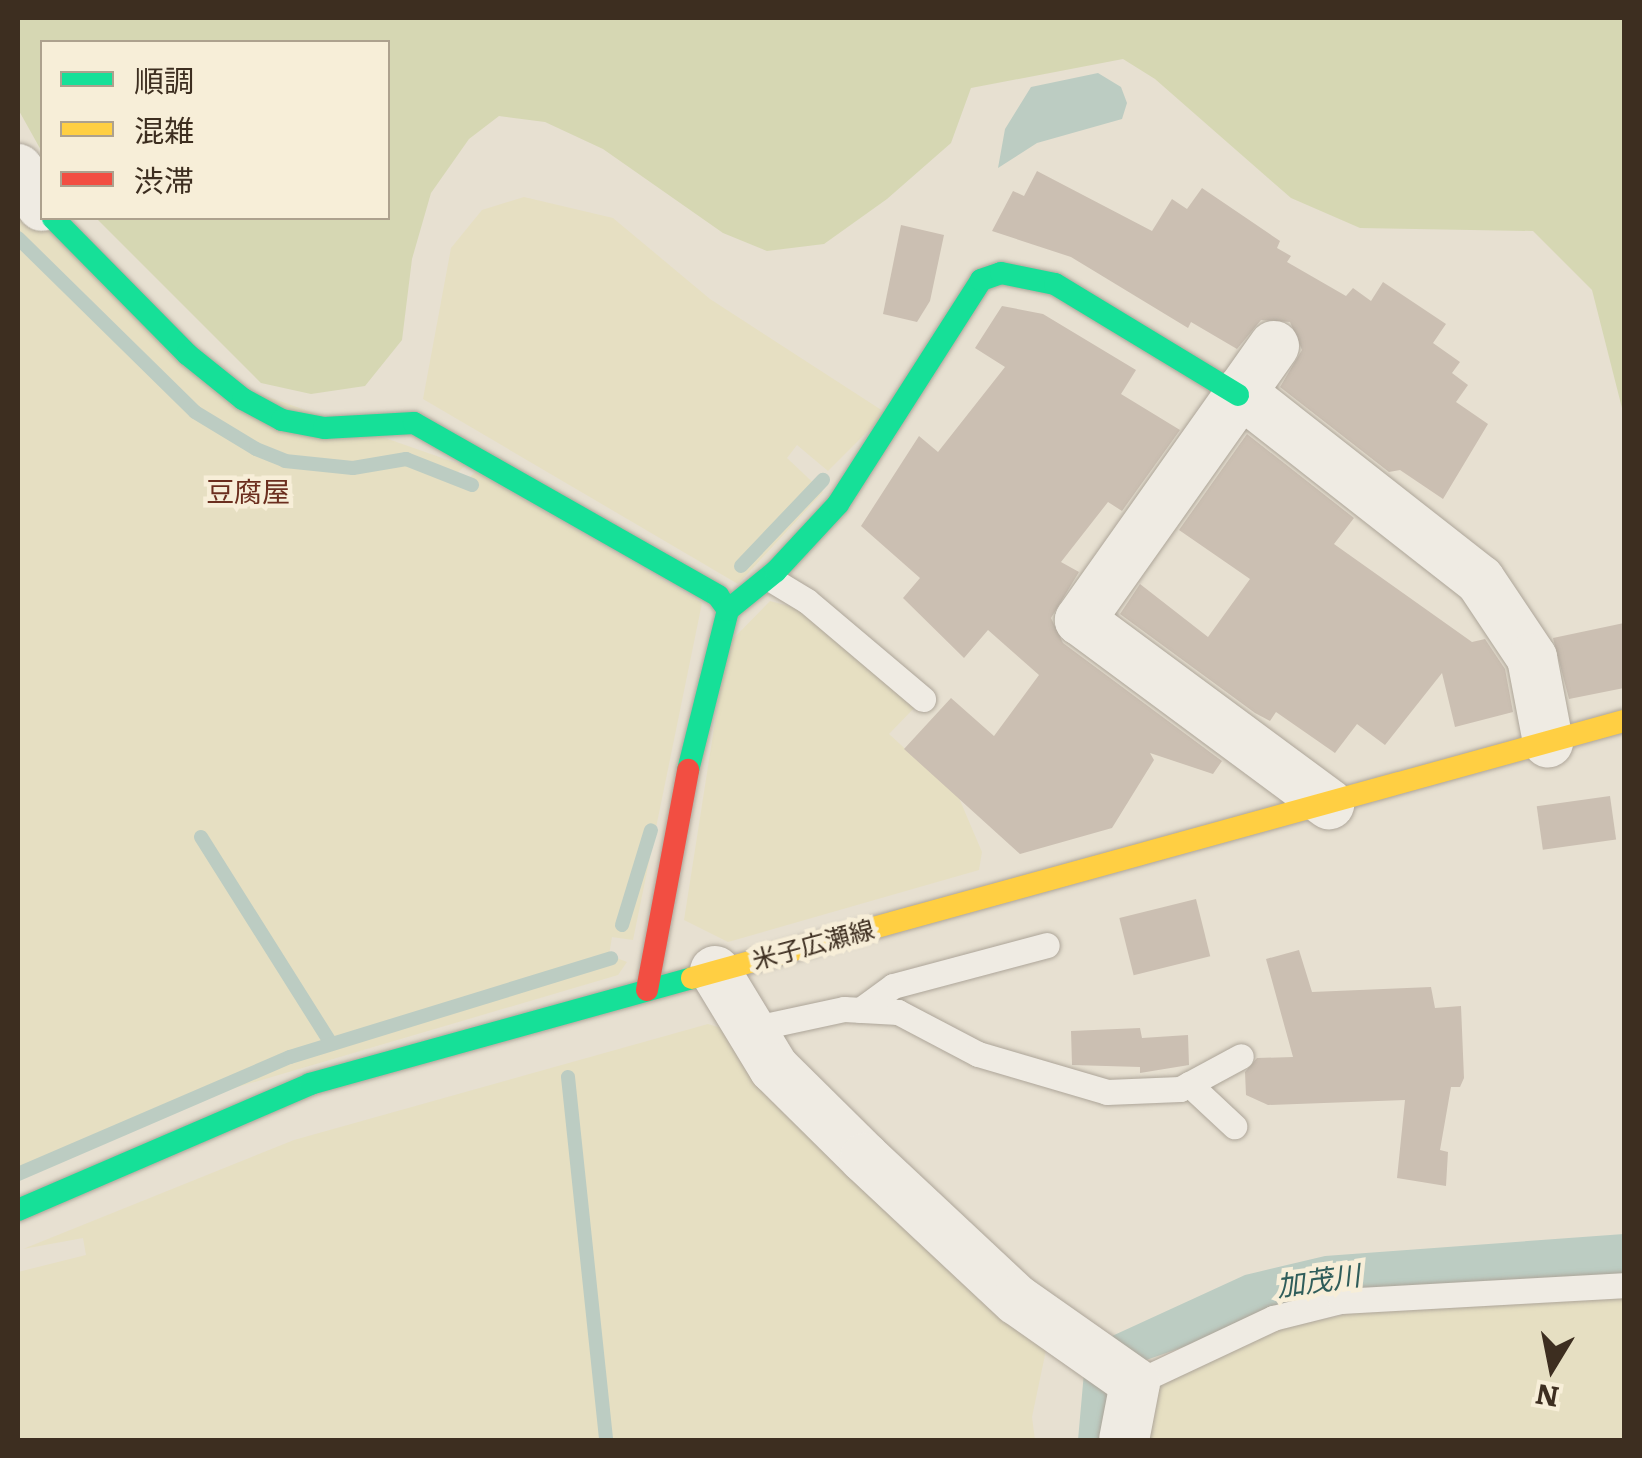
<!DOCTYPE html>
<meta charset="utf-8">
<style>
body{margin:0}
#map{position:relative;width:1642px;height:1458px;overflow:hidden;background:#e7e0d1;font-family:Literata,"Noto Sans JP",serif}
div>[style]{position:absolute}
.farmland>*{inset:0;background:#e6dfc2}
.green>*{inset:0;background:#d6d7b3}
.water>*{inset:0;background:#bcccc2}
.stream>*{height:14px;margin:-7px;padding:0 7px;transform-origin:7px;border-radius:7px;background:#bcccc2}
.building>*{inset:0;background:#cbbfb2;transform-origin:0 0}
.roads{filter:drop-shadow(0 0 2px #ada599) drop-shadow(0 0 2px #ada599)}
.lane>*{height:25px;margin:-12.5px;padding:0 12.5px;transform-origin:12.5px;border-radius:12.5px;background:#efebe3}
.street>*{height:50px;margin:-25px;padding:0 25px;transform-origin:25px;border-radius:25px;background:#efebe3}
.fast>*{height:22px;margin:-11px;padding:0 11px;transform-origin:11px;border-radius:11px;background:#16e098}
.slow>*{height:22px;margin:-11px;padding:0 11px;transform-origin:11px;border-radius:11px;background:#ffcf43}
.jam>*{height:22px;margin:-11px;padding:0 11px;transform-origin:11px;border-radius:11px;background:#f24e42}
span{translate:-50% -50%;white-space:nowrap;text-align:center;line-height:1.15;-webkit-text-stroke:9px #f7eed8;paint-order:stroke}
.street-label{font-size:25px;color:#3d2e20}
.neighbourhood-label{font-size:28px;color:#6b2e1e}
.water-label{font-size:28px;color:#2f5d5a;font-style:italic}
.frame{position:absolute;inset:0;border:20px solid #3d2e20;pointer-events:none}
.legend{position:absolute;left:40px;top:40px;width:350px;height:180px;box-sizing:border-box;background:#f7eed8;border:2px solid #ada18e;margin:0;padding:12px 18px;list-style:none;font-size:30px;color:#3d2e20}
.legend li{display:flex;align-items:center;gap:20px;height:50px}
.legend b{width:50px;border:2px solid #ada18e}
.north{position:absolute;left:1502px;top:1318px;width:100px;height:100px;-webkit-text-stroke:8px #f7eed8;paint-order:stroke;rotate:190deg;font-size:28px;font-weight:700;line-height:40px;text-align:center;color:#3d2e20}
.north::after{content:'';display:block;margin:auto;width:35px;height:45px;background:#3d2e20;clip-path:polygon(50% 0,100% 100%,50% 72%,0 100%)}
</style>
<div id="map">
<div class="farmland">
<i style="clip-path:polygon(18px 191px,188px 369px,465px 466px,450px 479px,460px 485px,476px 472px,702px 603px,633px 940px,612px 937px,609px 955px,627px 962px,618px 975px,197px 1099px,18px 1176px)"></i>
<i style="clip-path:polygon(524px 197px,613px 218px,710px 299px,886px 413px,828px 471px,797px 445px,787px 458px,823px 492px,738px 584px,423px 399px,451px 248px,482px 210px)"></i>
<i style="clip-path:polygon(770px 601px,800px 609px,917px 705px,889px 734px,959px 798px,982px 852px,979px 870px,728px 942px,684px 920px,727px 645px)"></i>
<i style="clip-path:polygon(708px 1024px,721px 1028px,1049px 1336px,1032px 1417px,1035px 1440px,18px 1440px,18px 1272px,86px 1255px,83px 1238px,23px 1249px,294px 1140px)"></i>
<i style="clip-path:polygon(1624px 1298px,1624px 1440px,1133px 1440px,1159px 1386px,1174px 1374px,1271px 1331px,1371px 1309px)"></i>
</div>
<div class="green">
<i style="clip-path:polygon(18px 18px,1624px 18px,1624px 416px,1592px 290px,1533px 231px,1360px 228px,1291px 198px,1155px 79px,1123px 59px,971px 88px,951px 143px,887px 199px,824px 244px,767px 251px,723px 233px,603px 149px,545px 122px,499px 116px,469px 139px,431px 193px,412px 259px,402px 340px,365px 386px,311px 394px,261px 383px,96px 218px,388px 218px,388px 42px,42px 42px,42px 152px,18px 109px)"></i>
</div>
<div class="water">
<i style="clip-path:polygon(1098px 73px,1121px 87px,1127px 103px,1122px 119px,1037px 143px,998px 168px,1005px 129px,1031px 87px)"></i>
<i style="clip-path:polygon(1624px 1234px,1624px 1275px,1322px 1298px,1135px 1364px,1116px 1440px,1078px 1440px,1085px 1361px,1099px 1342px,1245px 1275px,1325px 1256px)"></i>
</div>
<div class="stream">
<i style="left:18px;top:238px;width:248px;rotate:44.5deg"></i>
<i style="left:195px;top:412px;width:71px;rotate:31.2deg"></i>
<i style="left:256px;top:449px;width:31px;rotate:22deg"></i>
<i style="left:285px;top:461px;width:68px;rotate:5.9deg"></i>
<i style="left:353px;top:468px;width:54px;rotate:-9.6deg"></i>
<i style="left:406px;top:459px;width:71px;rotate:21.5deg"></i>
<i style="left:741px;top:566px;width:119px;rotate:-46.4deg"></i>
<i style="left:201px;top:837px;width:242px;rotate:57.8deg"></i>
<i style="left:622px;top:925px;width:99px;rotate:-73deg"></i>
<i style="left:568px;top:1077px;width:365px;rotate:84deg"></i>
<i style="left:18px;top:1174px;width:296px;rotate:-23.3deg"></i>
<i style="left:290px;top:1057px;width:336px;rotate:-17.1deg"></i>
</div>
<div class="building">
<i style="clip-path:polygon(1037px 171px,1152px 231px,1172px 199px,1187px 209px,1202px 188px,1280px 241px,1277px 248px,1291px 256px,1287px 262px,1346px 296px,1353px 288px,1371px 301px,1383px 282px,1446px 324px,1433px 343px,1460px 362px,1452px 373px,1468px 385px,1456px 402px,1488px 424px,1443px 499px,1400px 470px,1389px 472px,1280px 387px,1302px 350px,1290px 322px,1261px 320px,1237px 349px,1191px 322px,1188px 328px,1071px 257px,992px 231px,1013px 191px,1024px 196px)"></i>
<i style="clip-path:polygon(901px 225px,944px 235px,930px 301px,917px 322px,883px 314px)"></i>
<i style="clip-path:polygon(1002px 306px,1043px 314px,1136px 370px,1121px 394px,1180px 430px,1122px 511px,1108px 502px,1061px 562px,1079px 572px,1051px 618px,1063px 643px,1222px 761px,1213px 774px,1150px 753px,1154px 760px,1112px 828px,1020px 854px,904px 749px,951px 698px,994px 736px,1039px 675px,988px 630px,964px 658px,903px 598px,920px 578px,861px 526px,919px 436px,938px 452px,1005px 367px,975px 348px)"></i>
<i style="clip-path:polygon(1247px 434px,1354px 518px,1334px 544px,1472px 642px,1485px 639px,1505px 669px,1513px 712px,1455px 727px,1442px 673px,1385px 745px,1357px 724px,1335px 753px,1276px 712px,1270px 721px,1255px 713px,1120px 614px,1140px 584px,1208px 637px,1250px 579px,1179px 530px)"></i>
<i style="clip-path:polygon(1624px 623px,1624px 688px,1569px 699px,1553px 638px)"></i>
<i style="left:1610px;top:796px;width:44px;height:74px;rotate:82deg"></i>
<i style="left:1196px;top:899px;width:59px;height:79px;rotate:76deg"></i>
<i style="clip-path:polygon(1299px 950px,1312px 992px,1431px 987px,1435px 1008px,1461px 1006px,1464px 1078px,1460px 1087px,1451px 1087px,1440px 1150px,1448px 1152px,1446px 1186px,1397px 1178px,1405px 1100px,1268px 1105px,1246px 1095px,1245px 1072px,1257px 1058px,1293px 1057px,1266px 959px)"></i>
<i style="clip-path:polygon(1140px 1028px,1142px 1038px,1188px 1035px,1189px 1065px,1140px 1073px,1140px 1067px,1072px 1065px,1071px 1031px)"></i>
</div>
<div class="roads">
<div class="lane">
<i style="left:769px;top:578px;width:44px;rotate:31.2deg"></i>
<i style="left:807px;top:601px;width:152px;rotate:40.2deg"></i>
<i style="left:860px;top:1010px;width:41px;rotate:-36deg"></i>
<i style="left:893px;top:986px;width:159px;rotate:-14.9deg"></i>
<i style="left:751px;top:1029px;width:95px;rotate:-12.1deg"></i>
<i style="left:844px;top:1009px;width:54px;rotate:3.2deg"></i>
<i style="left:898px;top:1012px;width:90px;rotate:27.7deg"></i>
<i style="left:978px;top:1054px;width:134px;rotate:16.4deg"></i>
<i style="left:1107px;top:1092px;width:73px;rotate:-2.4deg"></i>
<i style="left:1180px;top:1089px;width:69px;rotate:-28.4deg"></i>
<i style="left:1189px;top:1084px;width:62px;rotate:43deg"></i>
<i style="left:1135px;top:1383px;width:153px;rotate:-25.2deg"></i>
<i style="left:1273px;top:1318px;width:69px;rotate:-14.2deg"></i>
<i style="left:1340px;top:1301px;width:284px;rotate:-3.2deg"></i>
</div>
<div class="street">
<i style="left:18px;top:169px;width:44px;rotate:57deg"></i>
<i style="left:1274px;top:346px;width:336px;rotate:125.3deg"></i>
<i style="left:1080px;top:620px;width:310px;rotate:36.5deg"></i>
<i style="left:1240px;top:392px;width:305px;rotate:38.1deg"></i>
<i style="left:1480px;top:580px;width:94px;rotate:56.3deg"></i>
<i style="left:1532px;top:658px;width:86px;rotate:79.2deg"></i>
<i style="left:715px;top:971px;width:114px;rotate:58.7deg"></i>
<i style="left:774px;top:1068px;width:128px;rotate:44.7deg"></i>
<i style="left:865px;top:1158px;width:208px;rotate:43.1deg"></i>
<i style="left:1017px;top:1300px;width:144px;rotate:35.1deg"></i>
<i style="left:1135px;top:1383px;width:58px;rotate:100.9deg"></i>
</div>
<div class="fast">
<i style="left:53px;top:218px;width:191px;rotate:45.4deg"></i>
<i style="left:187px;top:354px;width:72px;rotate:38.8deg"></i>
<i style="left:243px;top:399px;width:44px;rotate:28.3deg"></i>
<i style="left:282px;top:420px;width:43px;rotate:10.8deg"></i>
<i style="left:324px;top:428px;width:90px;rotate:-3.2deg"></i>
<i style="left:414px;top:423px;width:350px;rotate:29.6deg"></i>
<i style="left:718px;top:596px;width:17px;rotate:54deg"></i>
<i style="left:728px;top:610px;width:165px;rotate:104deg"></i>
<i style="left:728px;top:610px;width:62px;rotate:-39.1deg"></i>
<i style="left:776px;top:571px;width:91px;rotate:-47.2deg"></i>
<i style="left:838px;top:504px;width:266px;rotate:-57.4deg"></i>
<i style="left:981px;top:280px;width:21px;rotate:-19deg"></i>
<i style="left:1001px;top:273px;width:55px;rotate:11.5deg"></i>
<i style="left:1055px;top:284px;width:214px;rotate:31.2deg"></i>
<i style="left:18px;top:1210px;width:318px;rotate:-23.3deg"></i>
<i style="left:310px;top:1084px;width:396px;rotate:-15.5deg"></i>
</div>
<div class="slow">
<i style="left:692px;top:978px;width:967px;rotate:-15.42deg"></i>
</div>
<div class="jam">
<i style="left:647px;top:990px;width:224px;rotate:-79.4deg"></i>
</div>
</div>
<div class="street-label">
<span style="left:813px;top:944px;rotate:-15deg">米子広瀬線</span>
</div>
<div class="neighbourhood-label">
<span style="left:248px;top:490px">豆腐屋</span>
</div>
<div class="water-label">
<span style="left:1318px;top:1279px;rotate:-8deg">加茂川</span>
</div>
<div class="frame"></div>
<ul class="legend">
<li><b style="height:12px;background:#16e098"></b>順調</li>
<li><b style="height:12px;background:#ffcf43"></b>混雑</li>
<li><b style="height:12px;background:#f24e42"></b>渋滞</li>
</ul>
<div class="north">N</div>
</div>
